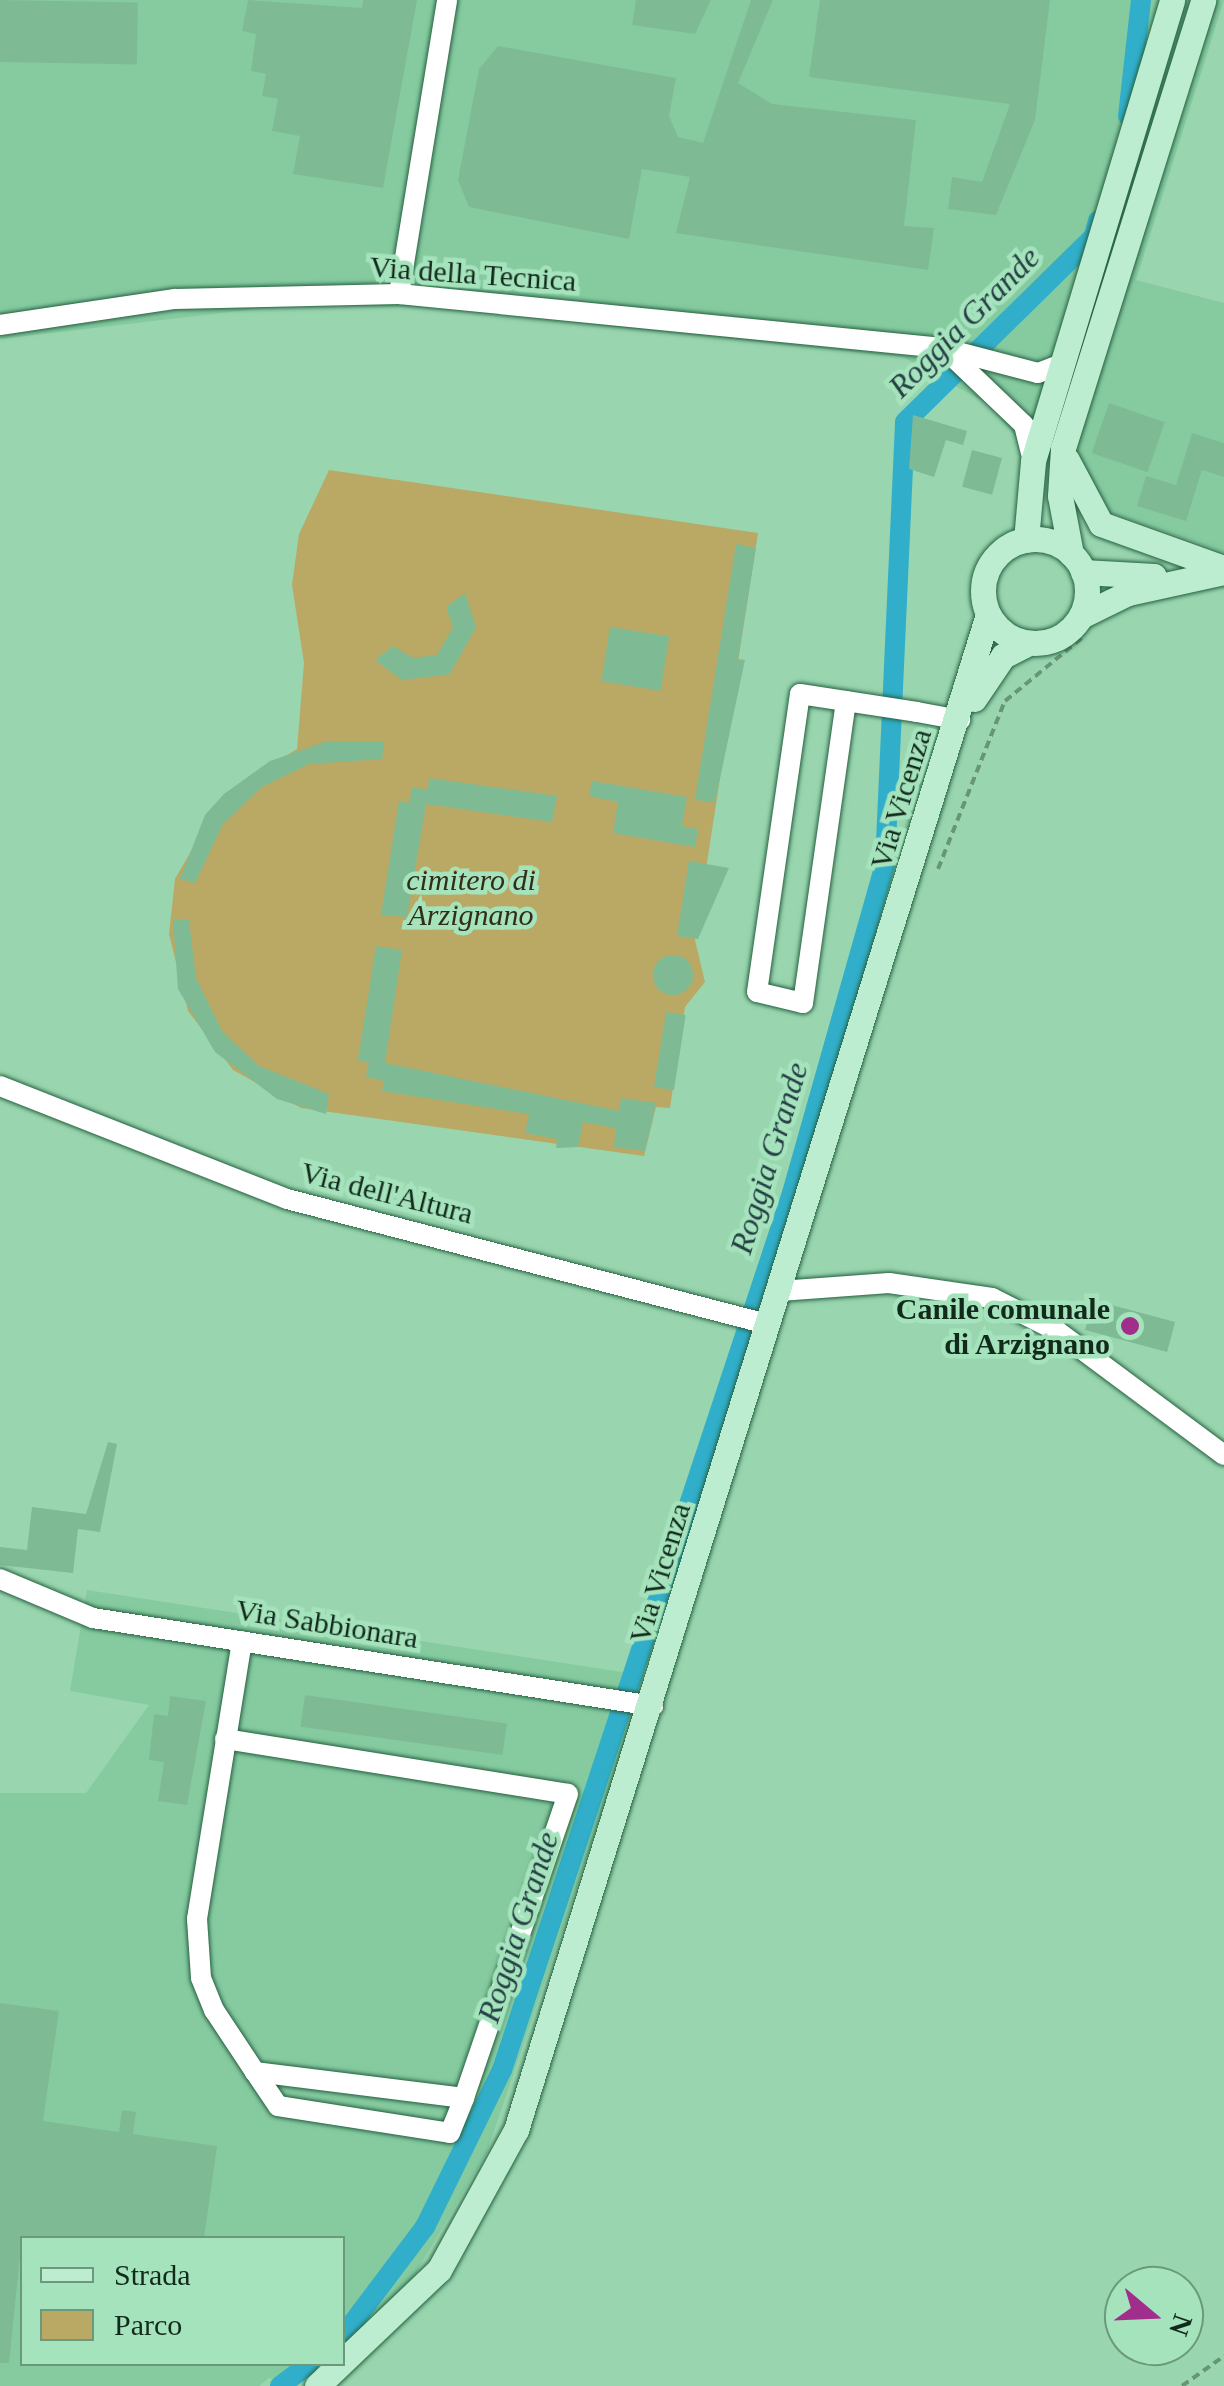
<!DOCTYPE html>
<style>
body{margin:0}
#map{position:relative;width:1224px;height:2386px;overflow:hidden;background:#99d6af;font-family:Georgia,serif}
div>[style]{position:absolute}
.built>*{inset:0;background:#86cba0}
.green>*{inset:0;background:#b9a964}
.canal>*{height:20px;margin:-10px;padding:0 10px;transform-origin:10px;border-radius:10px;background:#31aec9}
.building>*{inset:0;background:#7ebb95;transform-origin:0 0}
.round{border-radius:50%}
.path>*{height:4px;margin-top:-2px;transform-origin:0;background:repeating-linear-gradient(90deg,#669578 0 8px,transparent 0 13px)}
.roads{filter:drop-shadow(0 0 2px #256140) drop-shadow(0 0 2px #256140)}
.minor>*{height:20px;margin:-10px;padding:0 10px;transform-origin:10px;border-radius:10px;background:#fff}
.major>*{height:25px;margin:-12.5px;padding:0 12.5px;transform-origin:12.5px;border-radius:12.5px;background:#bdedd0}
.major>.ring{margin:-12.5px;padding:0;box-sizing:content-box;background:none;border:25px solid #bdedd0;border-radius:50%}
.dots>*{width:28px;height:28px;translate:-50% -50%;box-sizing:border-box;border:5px solid #a5e3bc;border-radius:50%}
span{translate:-50% -50%;white-space:nowrap;text-align:center;line-height:1.15;-webkit-text-stroke:9px #a5e3bc;paint-order:stroke}
.street-label{font-size:30px;color:#122a1c}
.park-label{font-size:30px;color:#322d19;font-style:italic}
.poi-label{font-size:30px;color:#122a1c;font-weight:700}
.right{translate:-100% -50%;text-align:right}
.water-label{font-size:32px;color:#253f45;font-style:italic}
.legend{position:absolute;left:20px;top:2236px;width:325px;height:130px;box-sizing:border-box;background:#a5e3bc;border:2px solid #6a997c;margin:0;padding:12px 18px;list-style:none;font-size:30px;color:#122a1c}
.legend li{display:flex;align-items:center;gap:20px;height:50px}
.legend b{width:50px;border:2px solid #6a997c}
.north{position:absolute;left:1104px;top:2266px;width:100px;height:100px;box-sizing:border-box;background:#a5e3bc;border:2px solid #6a997c;border-radius:50%;rotate:109deg;font-size:28px;font-weight:700;line-height:40px;text-align:center;color:#122a1c}
.north::after{content:'';display:block;margin:auto;width:35px;height:45px;background:#a02e8a;clip-path:polygon(50% 0,100% 100%,50% 72%,0 100%)}
</style>
<div id="map">
<div class="built">
<i style="clip-path:polygon(0 0,1224px 0,1136px 280px,1224px 303px,1224px 552px,1103px 510px,1075px 466px,1022px 445px,990px 405px,903px 357px,426px 307px,289px 305px,0 339px)"></i>
<i style="clip-path:polygon(87px 1590px,648px 1676px,487px 2152px,411px 2281px,343px 2345px,342px 2238px,22px 2238px,22px 2364px,320px 2364px,293px 2386px,269px 2378px,259px 2386px,0 2386px,0 1793px,86px 1793px,149px 1705px,70px 1691px)"></i>
</div>
<div class="green">
<i style="clip-path:polygon(329px 470px,758px 533px,695px 940px,705px 982px,685px 1007px,670px 1108px,656px 1107px,644px 1156px,301px 1108px,233px 1070px,188px 1011px,169px 934px,175px 879px,224px 794px,297px 749px,304px 663px,292px 585px,299px 534px)"></i>
</div>
<div class="canal">
<i style="left:1128px;top:116px;width:117px;rotate:-83.6deg"></i>
<i style="left:342px;top:2337px;width:138px;rotate:-53deg"></i>
<i style="left:425px;top:2227px;width:175px;rotate:-63.9deg"></i>
<i style="left:502px;top:2070px;width:924px;rotate:-71.7deg"></i>
<i style="left:792px;top:1193px;width:342px;rotate:-74.2deg"></i>
<i style="left:885px;top:864px;width:442px;rotate:-87.4deg"></i>
<i style="left:905px;top:422px;width:265px;rotate:-44.5deg"></i>
<i style="left:1094px;top:236px;width:16px;rotate:-75deg"></i>
<i style="left:280px;top:2386px;width:36px;rotate:-37deg"></i>
</div>
<div class="building">
<i style="left:0;top:0;width:138px;height:62px;rotate:1deg"></i>
<i style="clip-path:polygon(248px 0,362px 8px,363px 0,417px 0,383px 188px,293px 174px,300px 136px,272px 131px,278px 99px,262px 96px,266px 74px,251px 71px,256px 34px,242px 31px)"></i>
<i style="clip-path:polygon(636px 0,711px 0,695px 34px,632px 25px)"></i>
<i style="clip-path:polygon(751px 0,773px 0,738px 83px,772px 104px,916px 120px,904px 226px,934px 228px,928px 270px,676px 233px,690px 177px,642px 169px,629px 239px,469px 207px,458px 180px,479px 69px,498px 46px,676px 78px,669px 116px,678px 137px,703px 143px)"></i>
<i style="clip-path:polygon(820px 0,1050px 0,1035px 120px,996px 215px,948px 209px,952px 177px,982px 182px,1010px 104px,809px 77px)"></i>
<i style="left:1109px;top:403px;width:59px;height:53px;rotate:19deg"></i>
<i style="clip-path:polygon(913px 415px,967px 431px,963px 445px,946px 440px,934px 477px,909px 469px)"></i>
<i style="clip-path:polygon(1192px 433px,1224px 443px,1224px 477px,1202px 470px,1186px 521px,1137px 506px,1146px 476px,1176px 485px)"></i>
<i style="left:972px;top:450px;width:31px;height:38px;rotate:15deg"></i>
<i style="clip-path:polygon(736px 544px,756px 548px,738px 659px,745px 660px,715px 802px,695px 800px)"></i>
<i style="clip-path:polygon(465px 593px,476px 627px,450px 674px,402px 680px,375px 660px,393px 646px,413px 658px,437px 655px,453px 627px,446px 607px)"></i>
<i style="left:610px;top:627px;width:60px;height:55px;rotate:9deg"></i>
<i style="clip-path:polygon(325px 742px,384px 742px,382px 759px,309px 764px,262px 787px,223px 824px,195px 883px,180px 879px,205px 815px,224px 794px,270px 761px)"></i>
<i style="clip-path:polygon(429px 778px,557px 796px,552px 822px,426px 804px,407px 917px,381px 915px,399px 801px,409px 803px,412px 787px,428px 790px)"></i>
<i style="clip-path:polygon(592px 781px,687px 797px,682px 826px,698px 829px,695px 847px,613px 833px,618px 802px,589px 796px)"></i>
<i style="clip-path:polygon(689px 861px,729px 868px,698px 939px,677px 936px)"></i>
<i style="clip-path:polygon(173px 920px,189px 920px,196px 978px,222px 1031px,259px 1066px,329px 1094px,326px 1114px,277px 1099px,215px 1052px,178px 989px)"></i>
<i style="clip-path:polygon(376px 946px,402px 950px,385px 1063px,619px 1111px,621px 1098px,656px 1103px,645px 1151px,614px 1147px,616px 1128px,583px 1122px,578px 1147px,556px 1148px,557px 1139px,525px 1133px,529px 1114px,382px 1091px,384px 1081px,366px 1077px,369px 1063px,358px 1060px)"></i>
<i class="round" style="left:653px;top:955px;width:40px;height:40px"></i>
<i style="left:666px;top:1012px;width:20px;height:76px;rotate:9deg"></i>
<i style="left:1093px;top:1300px;width:85px;height:31px;rotate:15deg"></i>
<i style="clip-path:polygon(108px 1442px,117px 1444px,100px 1532px,78px 1529px,73px 1573px,0 1565px,0 1547px,27px 1550px,32px 1507px,86px 1514px)"></i>
<i style="left:305px;top:1695px;width:204px;height:32px;rotate:8deg"></i>
<i style="clip-path:polygon(170px 1696px,206px 1701px,187px 1805px,158px 1801px,164px 1762px,149px 1760px,154px 1714px,168px 1716px)"></i>
<i style="clip-path:polygon(0 2003px,59px 2011px,43px 2121px,119px 2132px,122px 2110px,136px 2112px,133px 2134px,217px 2146px,204px 2238px,22px 2238px,9px 2363px,0 2363px)"></i>
</div>
<div class="path">
<i style="left:938px;top:869px;width:181px;rotate:-68.3deg"></i>
<i style="left:1005px;top:701px;width:99px;rotate:-39.3deg"></i>
<i style="left:1182px;top:2386px;width:52px;rotate:-35.5deg"></i>
</div>
<div class="roads">
<div class="minor">
<i style="left:399px;top:294px;width:298px;rotate:-80.7deg"></i>
<i style="left:0;top:325px;width:177px;rotate:-8.5deg"></i>
<i style="left:175px;top:299px;width:224px;rotate:-1.3deg"></i>
<i style="left:399px;top:294px;width:546px;rotate:5.68deg"></i>
<i style="left:942px;top:348px;width:99px;rotate:14.6deg"></i>
<i style="left:1038px;top:373px;width:28px;rotate:-21deg"></i>
<i style="left:955px;top:359px;width:95px;rotate:43.7deg"></i>
<i style="left:1024px;top:425px;width:37px;rotate:76deg"></i>
<i style="left:846px;top:701px;width:305px;rotate:98.1deg"></i>
<i style="left:803px;top:1003px;width:47px;rotate:-166.6deg"></i>
<i style="left:757px;top:992px;width:301px;rotate:-81.8deg"></i>
<i style="left:800px;top:694px;width:118px;rotate:8.7deg"></i>
<i style="left:917px;top:712px;width:44px;rotate:10.5deg"></i>
<i style="left:0;top:1086px;width:308px;rotate:21.5deg"></i>
<i style="left:287px;top:1199px;width:498px;rotate:14.6deg"></i>
<i style="left:780px;top:1291px;width:109px;rotate:-4.2deg"></i>
<i style="left:889px;top:1283px;width:104px;rotate:8.3deg"></i>
<i style="left:992px;top:1298px;width:73px;rotate:26.9deg"></i>
<i style="left:1057px;top:1331px;width:208px;rotate:36.6deg"></i>
<i style="left:0;top:1579px;width:101px;rotate:22.8deg"></i>
<i style="left:93px;top:1618px;width:567px;rotate:8.93deg"></i>
<i style="left:242px;top:1641px;width:282px;rotate:99.2deg"></i>
<i style="left:197px;top:1919px;width:59px;rotate:86.1deg"></i>
<i style="left:201px;top:1978px;width:35px;rotate:68deg"></i>
<i style="left:214px;top:2010px;width:74px;rotate:56.5deg"></i>
<i style="left:255px;top:2072px;width:41px;rotate:55.9deg"></i>
<i style="left:278px;top:2106px;width:174px;rotate:8.9deg"></i>
<i style="left:450px;top:2133px;width:38px;rotate:-68deg"></i>
<i style="left:464px;top:2098px;width:211px;rotate:-172.9deg"></i>
<i style="left:225px;top:1739px;width:347px;rotate:9.1deg"></i>
<i style="left:568px;top:1794px;width:321px;rotate:108.9deg"></i>
</div>
<div class="major">
<i style="left:1067px;top:460px;width:72px;rotate:62deg"></i>
<i style="left:1101px;top:524px;width:131px;rotate:19.7deg"></i>
<i class="ring" style="left:983px;top:539px;width:79px;height:79px"></i>
<i style="left:1026px;top:540px;width:79px;rotate:-84.9deg"></i>
<i style="left:1033px;top:461px;width:481px;rotate:-73.2deg"></i>
<i style="left:1071px;top:554px;width:59px;rotate:-100.7deg"></i>
<i style="left:1060px;top:496px;width:48px;rotate:-86.4deg"></i>
<i style="left:1063px;top:448px;width:469px;rotate:-72.6deg"></i>
<i style="left:1083px;top:572px;width:71px;rotate:3.2deg"></i>
<i style="left:1081px;top:616px;width:52px;rotate:-26.1deg"></i>
<i style="left:1128px;top:593px;width:98px;rotate:-12.3deg"></i>
<i style="left:974px;top:699px;width:52px;rotate:-56deg"></i>
<i style="left:1003px;top:656px;width:28px;rotate:-27deg"></i>
<i style="left:317px;top:2386px;width:168px;rotate:-43.6deg"></i>
<i style="left:439px;top:2270px;width:160px;rotate:-61.2deg"></i>
<i style="left:516px;top:2130px;width:1587px;rotate:-72.7deg"></i>
</div>
</div>
<div class="dots">
<i style="left:1130px;top:1326px;background:#a02e8a"></i>
</div>
<div class="street-label">
<span style="left:473px;top:274px;rotate:4deg">Via della Tecnica</span>
<span style="left:901px;top:799px;rotate:-73deg">Via Vicenza</span>
<span style="left:387px;top:1193px;rotate:14deg">Via dell'Altura</span>
<span style="left:660px;top:1573px;rotate:-73deg">Via Vicenza</span>
<span style="left:327px;top:1624px;rotate:9deg">Via Sabbionara</span>
</div>
<div class="park-label">
<span style="left:471px;top:897px">cimitero di<br>Arzignano</span>
</div>
<div class="poi-label">
<span class="right" style="left:1110px;top:1326px">Canile comunale<br>di Arzignano</span>
</div>
<div class="water-label">
<span style="left:964px;top:322px;rotate:-45deg">Roggia Grande</span>
<span style="left:769px;top:1158px;rotate:-73deg">Roggia Grande</span>
<span style="left:518px;top:1927px;rotate:-72deg">Roggia Grande</span>
</div>
<ul class="legend">
<li><b style="height:12px;background:#bdedd0"></b>Strada</li>
<li><b style="height:28px;background:#b9a964"></b>Parco</li>
</ul>
<div class="north">N</div>
</div>
